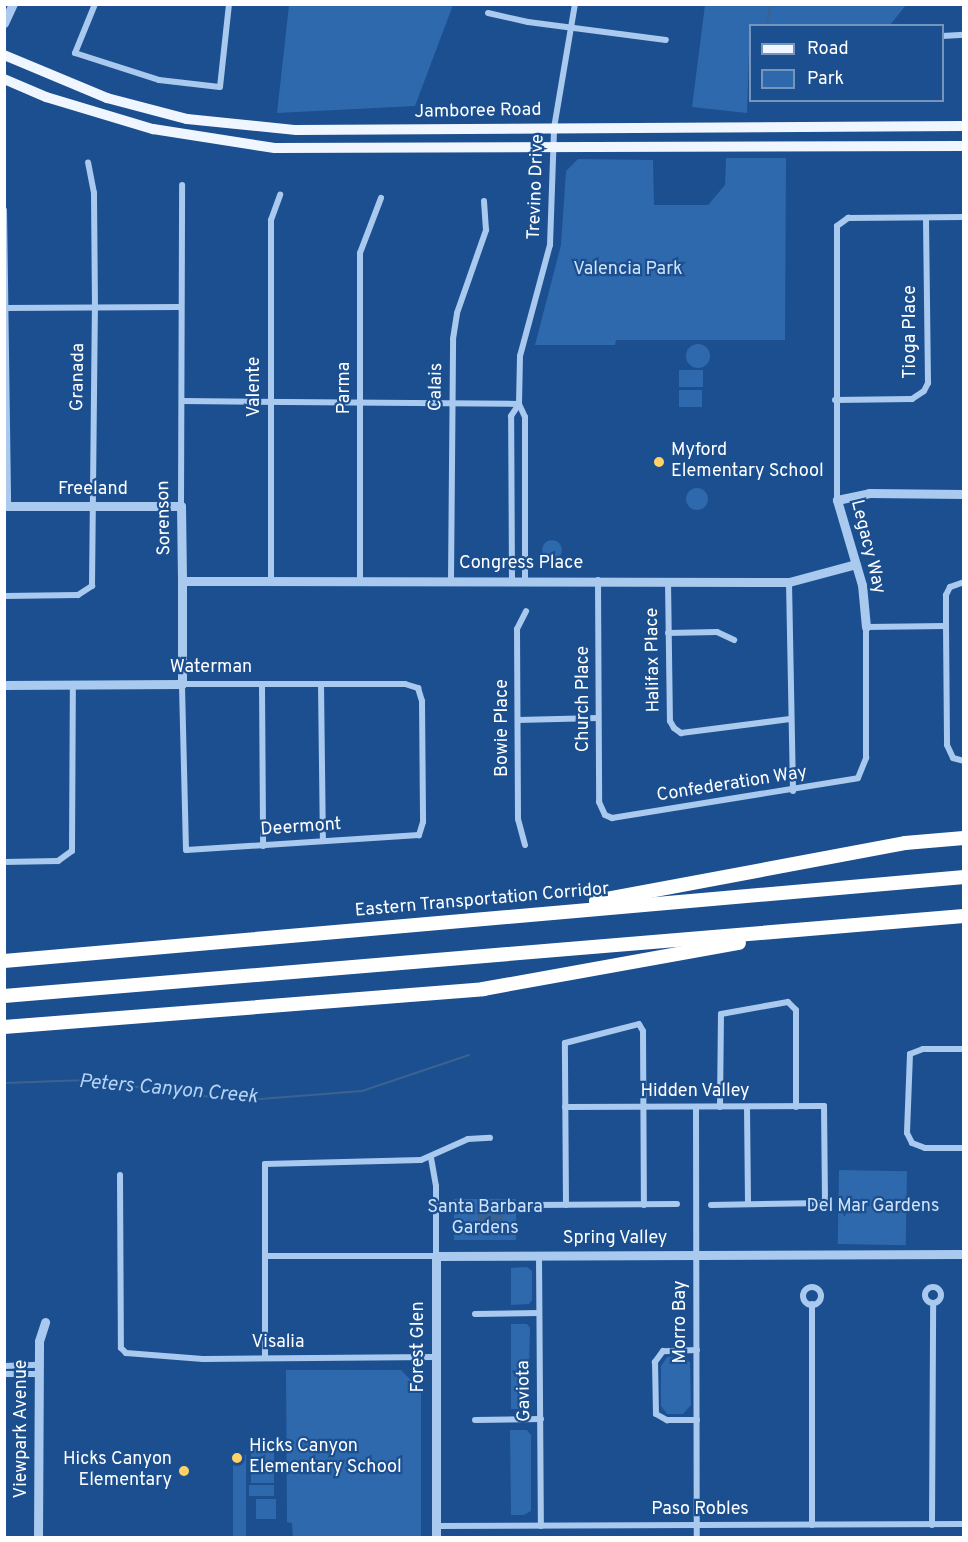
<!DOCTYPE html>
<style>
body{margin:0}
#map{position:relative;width:968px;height:1542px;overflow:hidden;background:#1b4f8f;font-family:Overpass,sans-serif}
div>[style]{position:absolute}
.green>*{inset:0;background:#2e69ad;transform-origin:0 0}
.round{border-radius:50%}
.water>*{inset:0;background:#3c6290;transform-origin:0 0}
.stream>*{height:2px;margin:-1px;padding:0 1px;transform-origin:1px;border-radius:1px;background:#3c6290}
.minor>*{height:6px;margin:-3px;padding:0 3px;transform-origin:3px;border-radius:3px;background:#a9c9ee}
.minor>.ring{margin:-3px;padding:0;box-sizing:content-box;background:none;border:6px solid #a9c9ee;border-radius:50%}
.tertiary>*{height:9px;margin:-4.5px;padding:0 4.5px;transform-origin:4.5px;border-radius:4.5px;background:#a9c9ee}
.primary>*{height:10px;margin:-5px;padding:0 5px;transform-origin:5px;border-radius:5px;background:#f0f6ff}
.motorway>*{height:14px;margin:-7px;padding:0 7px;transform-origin:7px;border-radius:7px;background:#fff}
.dots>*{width:16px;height:16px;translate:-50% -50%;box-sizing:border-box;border:3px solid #1b4f8f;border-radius:50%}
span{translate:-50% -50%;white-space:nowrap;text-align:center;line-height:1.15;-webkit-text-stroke:4.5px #1b4f8f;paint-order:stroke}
.street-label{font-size:18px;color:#fff}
.park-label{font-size:18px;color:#cfe3fa}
.poi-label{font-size:18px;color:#fff}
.left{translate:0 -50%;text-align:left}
.right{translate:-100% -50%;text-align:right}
.water-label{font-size:20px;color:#b5d3f5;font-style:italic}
.frame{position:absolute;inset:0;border:6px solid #fff;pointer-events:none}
.legend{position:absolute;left:749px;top:24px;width:195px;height:78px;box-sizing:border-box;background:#1b4f8f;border:2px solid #7695bc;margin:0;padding:8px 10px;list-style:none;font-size:18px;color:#fff}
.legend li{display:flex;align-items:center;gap:12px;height:30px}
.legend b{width:30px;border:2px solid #7695bc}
</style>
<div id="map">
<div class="green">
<i style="clip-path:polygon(289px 5px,289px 4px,453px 5px,415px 106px,277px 113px)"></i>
<i style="clip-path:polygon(705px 5px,705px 4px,906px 5px,890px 25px,750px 26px,747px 113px,692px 107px)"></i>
<i style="clip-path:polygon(726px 158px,786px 158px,785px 340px,616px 340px,615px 345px,535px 345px,561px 245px,566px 171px,578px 159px,653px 160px,654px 205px,708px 205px,725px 185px)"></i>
<i class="round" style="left:686px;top:344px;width:24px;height:24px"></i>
<i style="left:679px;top:370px;width:24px;height:17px"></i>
<i style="left:679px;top:390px;width:23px;height:17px"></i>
<i class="round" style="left:686px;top:488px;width:22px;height:22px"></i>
<i class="round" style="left:542px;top:540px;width:20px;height:20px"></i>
<i style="left:839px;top:1170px;width:68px;height:74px;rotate:1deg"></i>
<i style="left:454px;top:1199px;width:62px;height:41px"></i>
<i style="clip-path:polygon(527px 1267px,532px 1271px,532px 1300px,529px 1304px,511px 1305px,511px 1268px)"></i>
<i style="clip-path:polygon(511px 1324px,527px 1324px,530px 1328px,528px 1409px,511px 1409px)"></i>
<i style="clip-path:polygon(667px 1357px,682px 1357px,690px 1362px,691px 1405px,683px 1414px,667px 1414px,661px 1406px,661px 1366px)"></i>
<i style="clip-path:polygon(286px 1370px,401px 1370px,421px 1391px,421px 1537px,293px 1537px,292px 1523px,287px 1522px)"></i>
<i style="clip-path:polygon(510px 1430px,527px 1430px,531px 1435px,531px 1511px,524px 1515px,511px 1515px)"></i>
<i style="left:251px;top:1449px;width:23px;height:16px"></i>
<i style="left:233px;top:1455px;width:13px;height:82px"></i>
<i style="left:251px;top:1467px;width:23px;height:16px"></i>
<i style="left:249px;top:1485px;width:25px;height:11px"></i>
<i style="left:256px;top:1499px;width:20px;height:20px"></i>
</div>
<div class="water">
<i style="left:478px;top:1209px;width:25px;height:12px"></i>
</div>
<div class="stream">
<i style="left:766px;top:26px;width:23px;rotate:-77deg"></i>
<i style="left:4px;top:1083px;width:84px;rotate:-2deg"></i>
<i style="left:88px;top:1080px;width:112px;rotate:8.2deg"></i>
<i style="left:199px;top:1096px;width:61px;rotate:2.8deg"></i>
<i style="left:260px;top:1099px;width:102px;rotate:-4.5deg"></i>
<i style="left:362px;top:1091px;width:113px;rotate:-18.6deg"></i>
</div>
<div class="minor">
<i style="left:95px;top:4px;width:53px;rotate:112.2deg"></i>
<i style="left:75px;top:53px;width:88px;rotate:17.8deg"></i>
<i style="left:159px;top:80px;width:61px;rotate:6.5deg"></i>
<i style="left:220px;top:87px;width:83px;rotate:-83.8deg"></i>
<i style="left:488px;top:13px;width:41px;rotate:12.7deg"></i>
<i style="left:528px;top:22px;width:139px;rotate:7.4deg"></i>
<i style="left:942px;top:36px;width:22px;rotate:-3deg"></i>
<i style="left:4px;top:210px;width:296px;rotate:89.2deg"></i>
<i style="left:5px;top:308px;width:175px;rotate:-0.3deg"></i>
<i style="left:835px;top:400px;width:77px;rotate:-0.7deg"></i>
<i style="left:912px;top:399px;width:14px;rotate:-34deg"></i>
<i style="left:924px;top:391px;width:9px;rotate:-63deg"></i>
<i style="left:928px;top:383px;width:165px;rotate:-90.7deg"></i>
<i style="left:182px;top:401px;width:337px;rotate:0.5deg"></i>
<i style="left:837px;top:500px;width:274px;rotate:-90deg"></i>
<i style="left:837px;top:226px;width:14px;rotate:-36deg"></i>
<i style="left:848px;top:218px;width:116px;rotate:-0.5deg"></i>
<i style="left:181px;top:506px;width:321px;rotate:-89.8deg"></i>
<i style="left:451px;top:580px;width:241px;rotate:-89.5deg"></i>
<i style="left:453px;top:339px;width:26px;rotate:-81deg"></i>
<i style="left:457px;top:313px;width:88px;rotate:-70.7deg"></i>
<i style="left:486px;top:230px;width:29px;rotate:-94deg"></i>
<i style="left:598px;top:580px;width:222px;rotate:89.7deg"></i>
<i style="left:599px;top:802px;width:14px;rotate:65deg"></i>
<i style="left:605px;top:815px;width:8px;rotate:23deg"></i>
<i style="left:612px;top:818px;width:249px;rotate:-9.2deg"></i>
<i style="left:858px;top:778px;width:22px;rotate:-68deg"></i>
<i style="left:866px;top:758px;width:131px;rotate:-90deg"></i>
<i style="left:866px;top:627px;width:80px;rotate:-0.7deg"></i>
<i style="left:271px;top:581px;width:361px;rotate:-90deg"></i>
<i style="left:271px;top:220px;width:27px;rotate:-70deg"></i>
<i style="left:360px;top:581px;width:328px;rotate:-90deg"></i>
<i style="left:360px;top:253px;width:59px;rotate:-69.1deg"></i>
<i style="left:512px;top:581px;width:165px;rotate:-90.3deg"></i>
<i style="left:511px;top:416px;width:14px;rotate:-56deg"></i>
<i style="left:525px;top:581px;width:164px;rotate:-90deg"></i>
<i style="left:525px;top:417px;width:14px;rotate:-115deg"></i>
<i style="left:519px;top:404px;width:48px;rotate:-88.8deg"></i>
<i style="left:520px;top:356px;width:115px;rotate:-74.9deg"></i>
<i style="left:550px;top:245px;width:117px;rotate:-88deg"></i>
<i style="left:554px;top:128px;width:126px;rotate:-80.4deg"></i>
<i style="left:668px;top:581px;width:140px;rotate:89.2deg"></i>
<i style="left:670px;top:721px;width:8px;rotate:60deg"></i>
<i style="left:674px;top:728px;width:9px;rotate:36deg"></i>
<i style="left:681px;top:733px;width:110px;rotate:-7.3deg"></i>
<i style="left:789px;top:582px;width:209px;rotate:88.9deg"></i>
<i style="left:964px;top:582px;width:15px;rotate:160deg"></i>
<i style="left:950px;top:587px;width:9px;rotate:117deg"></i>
<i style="left:946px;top:595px;width:31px;rotate:90deg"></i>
<i style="left:946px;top:626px;width:119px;rotate:89.5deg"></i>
<i style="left:947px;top:745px;width:14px;rotate:65deg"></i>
<i style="left:953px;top:758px;width:11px;rotate:15deg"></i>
<i style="left:4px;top:596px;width:74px;rotate:-0.8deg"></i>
<i style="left:78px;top:595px;width:17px;rotate:-33deg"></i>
<i style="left:92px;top:586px;width:277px;rotate:-89.4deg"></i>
<i style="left:95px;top:309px;width:116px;rotate:-90.5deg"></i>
<i style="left:94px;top:193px;width:31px;rotate:-101deg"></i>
<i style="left:668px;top:633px;width:49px;rotate:-1.2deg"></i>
<i style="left:717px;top:632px;width:19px;rotate:25deg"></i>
<i style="left:182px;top:684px;width:223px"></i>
<i style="left:405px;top:684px;width:14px;rotate:17deg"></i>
<i style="left:418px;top:688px;width:14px;rotate:73deg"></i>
<i style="left:422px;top:701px;width:121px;rotate:89.5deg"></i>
<i style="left:423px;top:822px;width:14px;rotate:107deg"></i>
<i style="left:419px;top:835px;width:233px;rotate:176.3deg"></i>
<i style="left:186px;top:850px;width:166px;rotate:-91.4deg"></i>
<i style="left:321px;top:684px;width:155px;rotate:89.3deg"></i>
<i style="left:262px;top:685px;width:161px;rotate:89.6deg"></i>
<i style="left:518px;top:720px;width:80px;rotate:-1.4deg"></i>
<i style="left:525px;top:845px;width:27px;rotate:-105deg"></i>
<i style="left:518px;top:819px;width:190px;rotate:-90.3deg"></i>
<i style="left:517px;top:629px;width:20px;rotate:-63deg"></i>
<i style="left:4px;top:862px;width:54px;rotate:-1.1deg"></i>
<i style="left:58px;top:861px;width:17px;rotate:-36deg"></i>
<i style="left:72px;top:851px;width:167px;rotate:-89.7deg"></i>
<i style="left:964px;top:1049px;width:41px;rotate:180deg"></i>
<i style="left:923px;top:1049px;width:14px;rotate:159deg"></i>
<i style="left:910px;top:1054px;width:79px;rotate:92.2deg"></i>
<i style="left:907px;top:1133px;width:11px;rotate:63deg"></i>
<i style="left:912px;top:1143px;width:14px;rotate:21deg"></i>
<i style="left:925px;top:1148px;width:39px"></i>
<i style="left:565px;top:1107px;width:259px;rotate:-0.2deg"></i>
<i style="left:824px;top:1106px;width:97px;rotate:89.4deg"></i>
<i style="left:825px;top:1203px;width:114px;rotate:179deg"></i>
<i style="left:696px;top:1107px;width:431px;rotate:89.9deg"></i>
<i style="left:720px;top:1107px;width:93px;rotate:-89.4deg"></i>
<i style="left:721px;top:1014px;width:68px;rotate:-10.2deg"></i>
<i style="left:788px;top:1002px;width:11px;rotate:45deg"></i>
<i style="left:796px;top:1010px;width:97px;rotate:90deg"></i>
<i style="left:747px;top:1107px;width:97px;rotate:89.4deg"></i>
<i style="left:120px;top:1175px;width:173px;rotate:89.7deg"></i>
<i style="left:121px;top:1348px;width:7px;rotate:45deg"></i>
<i style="left:126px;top:1353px;width:77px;rotate:4.5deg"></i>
<i style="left:203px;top:1359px;width:231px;rotate:-0.5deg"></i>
<i style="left:533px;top:1205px;width:144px;rotate:-0.4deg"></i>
<i style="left:566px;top:1205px;width:162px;rotate:-90.4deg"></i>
<i style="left:565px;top:1043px;width:76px;rotate:-14.4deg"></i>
<i style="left:639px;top:1024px;width:8px;rotate:60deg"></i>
<i style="left:643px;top:1031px;width:174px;rotate:89.7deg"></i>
<i style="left:539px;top:1255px;width:271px;rotate:89.6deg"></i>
<i style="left:266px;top:1256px;width:170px"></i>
<i style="left:436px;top:1256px;width:70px;rotate:-90deg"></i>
<i style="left:436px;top:1186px;width:28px;rotate:-100deg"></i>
<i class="ring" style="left:925px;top:1287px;width:10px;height:10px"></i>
<i class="ring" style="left:803px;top:1287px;width:12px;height:12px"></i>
<i style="left:812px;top:1304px;width:221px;rotate:90deg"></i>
<i style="left:475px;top:1314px;width:64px;rotate:-0.9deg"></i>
<i style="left:697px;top:1350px;width:34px;rotate:178deg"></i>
<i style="left:663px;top:1351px;width:14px;rotate:126deg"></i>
<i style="left:655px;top:1362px;width:52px;rotate:88.9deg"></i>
<i style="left:656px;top:1414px;width:13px;rotate:29deg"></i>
<i style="left:667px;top:1420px;width:30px"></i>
<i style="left:265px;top:1358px;width:194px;rotate:-90deg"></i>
<i style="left:265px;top:1164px;width:156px;rotate:-1.5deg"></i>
<i style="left:421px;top:1160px;width:51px;rotate:-24.1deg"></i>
<i style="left:468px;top:1139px;width:22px;rotate:-3deg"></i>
<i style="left:4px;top:1366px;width:35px;rotate:-2deg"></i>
<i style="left:4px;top:1374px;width:35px"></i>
<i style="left:475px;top:1420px;width:66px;rotate:-0.9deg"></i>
<i style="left:932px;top:1525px;width:221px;rotate:-89.7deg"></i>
<i style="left:436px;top:1526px;width:528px;rotate:-0.22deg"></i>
</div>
<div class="tertiary">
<i style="left:4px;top:23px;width:21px;rotate:-65deg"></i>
<i style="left:4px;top:506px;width:177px"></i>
<i style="left:181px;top:506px;width:75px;rotate:89.2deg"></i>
<i style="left:182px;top:581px;width:103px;rotate:90deg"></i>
<i style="left:182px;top:684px;width:178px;rotate:179.7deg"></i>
<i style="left:182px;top:581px;width:607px;rotate:0.09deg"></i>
<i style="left:789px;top:582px;width:69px;rotate:-15deg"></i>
<i style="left:866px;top:627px;width:42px;rotate:-95.4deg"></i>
<i style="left:862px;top:585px;width:89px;rotate:-106.4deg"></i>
<i style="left:837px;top:500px;width:33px;rotate:-12deg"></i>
<i style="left:869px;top:493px;width:95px;rotate:0.6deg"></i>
<i style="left:38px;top:1538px;width:197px;rotate:-89.7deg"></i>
<i style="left:39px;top:1341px;width:20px;rotate:-72deg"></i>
<i style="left:436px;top:1538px;width:282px;rotate:-90deg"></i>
<i style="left:436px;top:1256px;width:528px;rotate:-0.22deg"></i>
</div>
<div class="primary">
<i style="left:4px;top:55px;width:112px;rotate:22.7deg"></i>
<i style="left:107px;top:98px;width:83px;rotate:14.7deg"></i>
<i style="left:187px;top:119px;width:110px;rotate:5.8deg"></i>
<i style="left:296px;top:130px;width:668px;rotate:-0.34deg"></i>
<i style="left:4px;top:79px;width:46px;rotate:23.2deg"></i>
<i style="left:46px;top:97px;width:112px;rotate:16.7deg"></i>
<i style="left:153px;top:129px;width:123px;rotate:8.9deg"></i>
<i style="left:275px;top:148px;width:689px;rotate:-0.17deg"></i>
</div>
<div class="motorway">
<i style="left:596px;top:901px;width:314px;rotate:-10.6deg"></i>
<i style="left:905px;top:843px;width:59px;rotate:-4.8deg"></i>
<i style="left:4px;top:961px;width:964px;rotate:-5deg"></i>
<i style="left:4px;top:996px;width:963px;rotate:-4.76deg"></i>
<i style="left:4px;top:1027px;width:481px;rotate:-4.5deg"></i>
<i style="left:483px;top:989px;width:260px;rotate:-10.2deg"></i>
</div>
<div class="dots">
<i style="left:659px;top:462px;background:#ffd166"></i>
<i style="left:237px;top:1458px;background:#ffd166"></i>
<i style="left:184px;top:1471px;background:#ffd166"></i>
</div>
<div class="street-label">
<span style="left:478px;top:112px;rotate:-1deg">Jamboree Road</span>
<span style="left:537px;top:187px;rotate:-88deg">Trevino Drive</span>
<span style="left:911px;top:332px;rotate:-90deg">Tioga Place</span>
<span style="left:79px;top:377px;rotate:-89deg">Granada</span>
<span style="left:255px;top:387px;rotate:-90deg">Valente</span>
<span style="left:437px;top:387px;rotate:-89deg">Calais</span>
<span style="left:345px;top:388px;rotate:-90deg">Parma</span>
<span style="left:93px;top:490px">Freeland</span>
<span style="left:165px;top:518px;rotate:-91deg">Sorenson</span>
<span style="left:867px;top:547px;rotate:76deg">Legacy Way</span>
<span style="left:521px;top:564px">Congress Place</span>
<span style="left:654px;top:660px;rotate:-91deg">Halifax Place</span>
<span style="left:211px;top:668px">Waterman</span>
<span style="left:584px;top:699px;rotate:-90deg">Church Place</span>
<span style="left:503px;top:728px;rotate:-90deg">Bowie Place</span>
<span style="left:732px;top:785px;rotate:-9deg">Confederation Way</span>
<span style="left:301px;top:828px;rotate:-4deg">Deermont</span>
<span style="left:482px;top:901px;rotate:-5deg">Eastern Transportation Corridor</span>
<span style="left:695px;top:1092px">Hidden Valley</span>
<span style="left:615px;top:1239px">Spring Valley</span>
<span style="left:681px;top:1322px;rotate:-90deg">Morro Bay</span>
<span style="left:278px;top:1343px">Visalia</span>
<span style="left:419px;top:1347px;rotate:-90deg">Forest Glen</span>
<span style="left:525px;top:1391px;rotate:-91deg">Gaviota</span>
<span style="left:22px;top:1429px;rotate:-90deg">Viewpark Avenue</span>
<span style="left:700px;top:1510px">Paso Robles</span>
</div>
<div class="park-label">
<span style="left:628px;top:270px">Valencia Park</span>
<span style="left:873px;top:1207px">Del Mar Gardens</span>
<span style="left:485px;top:1219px">Santa Barbara<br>Gardens</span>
</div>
<div class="poi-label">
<span class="left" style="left:671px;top:462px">Myford<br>Elementary School</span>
<span class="left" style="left:249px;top:1458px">Hicks Canyon<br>Elementary School</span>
<span class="right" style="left:172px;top:1471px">Hicks Canyon<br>Elementary</span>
</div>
<div class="water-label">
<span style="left:168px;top:1090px;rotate:5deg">Peters Canyon Creek</span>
</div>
<div class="frame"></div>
<ul class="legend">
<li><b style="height:8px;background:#f0f6ff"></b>Road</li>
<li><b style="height:16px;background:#2e69ad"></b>Park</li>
</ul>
</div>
